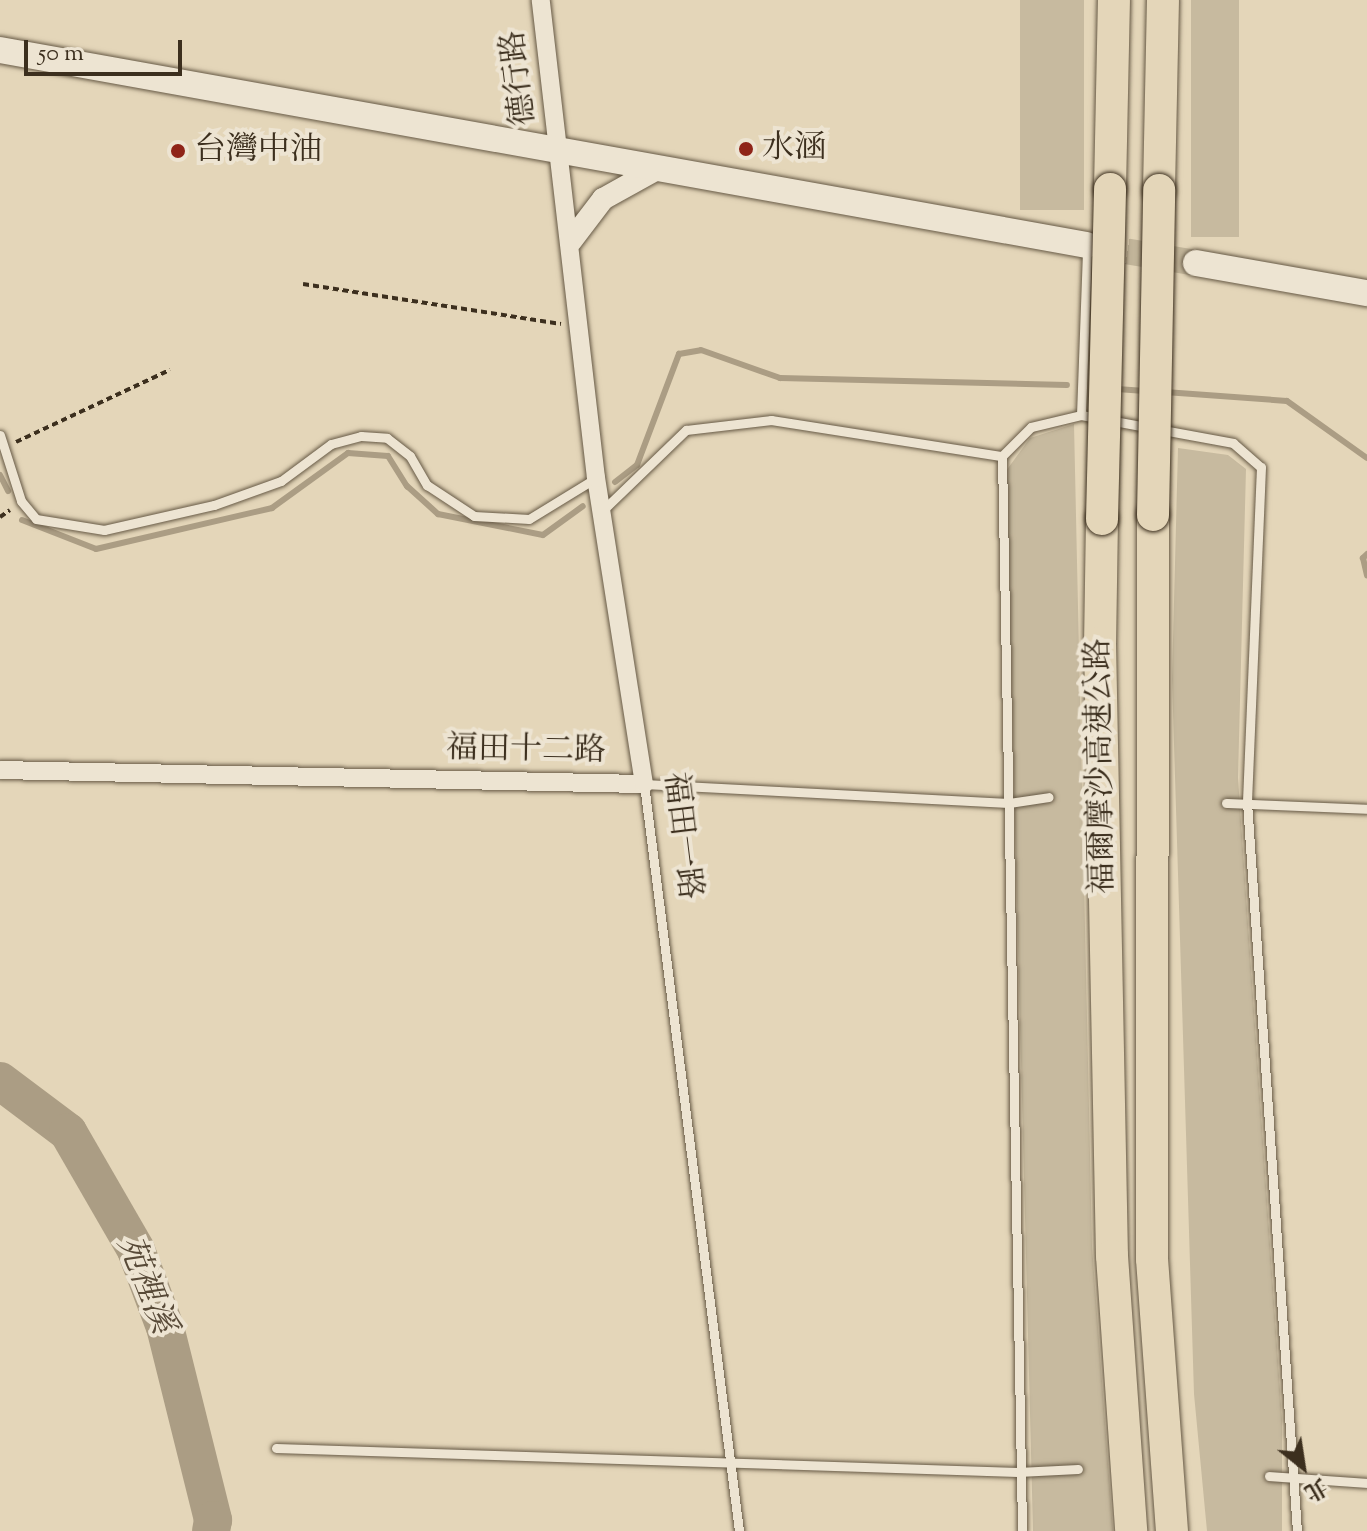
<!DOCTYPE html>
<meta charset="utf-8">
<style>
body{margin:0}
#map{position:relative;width:1367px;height:1531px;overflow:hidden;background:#e4d6b9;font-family:"Sorts Mill Goudy","Noto Serif TC",serif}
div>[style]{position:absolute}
.green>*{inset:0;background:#c7ba9f;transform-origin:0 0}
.stream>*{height:6px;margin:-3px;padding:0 3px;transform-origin:3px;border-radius:3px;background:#ab9d84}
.river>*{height:38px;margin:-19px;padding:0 19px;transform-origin:19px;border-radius:19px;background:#ab9d84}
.secondary-tunnel>*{height:26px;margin-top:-13px;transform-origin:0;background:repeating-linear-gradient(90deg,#c2b59a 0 26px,transparent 0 39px)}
.path>*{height:4px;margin-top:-2px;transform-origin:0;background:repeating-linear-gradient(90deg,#3c2f1e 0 6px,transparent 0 10px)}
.roads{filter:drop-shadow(0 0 2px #665945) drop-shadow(0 0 2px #665945)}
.service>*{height:9px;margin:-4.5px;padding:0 4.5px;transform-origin:4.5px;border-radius:4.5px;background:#ede4d2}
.minor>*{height:18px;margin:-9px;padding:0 9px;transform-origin:9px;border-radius:9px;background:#ede4d2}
.tertiary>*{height:22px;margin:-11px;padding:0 11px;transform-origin:11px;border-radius:11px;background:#ede4d2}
.secondary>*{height:26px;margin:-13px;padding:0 13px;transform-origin:13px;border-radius:13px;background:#ede4d2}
.motorway>*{height:32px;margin:-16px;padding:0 16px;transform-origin:16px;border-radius:16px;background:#e4d6b9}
.bridges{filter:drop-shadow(0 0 2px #3c2f1e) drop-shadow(0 0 2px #3c2f1e)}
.motorway-bridge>*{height:32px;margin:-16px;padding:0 16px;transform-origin:16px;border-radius:16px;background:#e4d6b9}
.dots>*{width:22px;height:22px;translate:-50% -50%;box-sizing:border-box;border:4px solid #ede4d2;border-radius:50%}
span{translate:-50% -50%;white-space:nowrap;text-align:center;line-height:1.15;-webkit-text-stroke:8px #ede4d2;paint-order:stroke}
.street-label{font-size:32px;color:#3c2f1e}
.poi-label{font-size:32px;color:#3c2f1e}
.left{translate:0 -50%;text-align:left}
.water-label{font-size:34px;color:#584a38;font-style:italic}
.north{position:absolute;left:1263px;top:1427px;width:80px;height:80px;-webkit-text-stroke:6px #ede4d2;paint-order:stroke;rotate:150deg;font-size:22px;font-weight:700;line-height:32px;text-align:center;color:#3c2f1e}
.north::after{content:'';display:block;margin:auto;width:28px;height:36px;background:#3c2f1e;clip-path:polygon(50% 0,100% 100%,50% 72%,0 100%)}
.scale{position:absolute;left:24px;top:40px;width:158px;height:36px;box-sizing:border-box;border:4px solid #3c2f1e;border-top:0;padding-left:10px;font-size:24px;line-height:28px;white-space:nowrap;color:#3c2f1e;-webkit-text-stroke:6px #ede4d2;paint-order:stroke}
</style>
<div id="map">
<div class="green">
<i style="left:1020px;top:0;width:64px;height:210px"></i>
<i style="left:1191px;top:0;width:48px;height:237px"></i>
<i style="clip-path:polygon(1074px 424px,1092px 1246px,1113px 1531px,1033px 1531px,1006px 471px,1030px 438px)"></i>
<i style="clip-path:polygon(1178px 448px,1228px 455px,1246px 469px,1238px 778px,1282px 1419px,1282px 1531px,1207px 1531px,1194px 1394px,1172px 679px)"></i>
</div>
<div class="stream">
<i style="left:1117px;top:389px;width:28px;rotate:4deg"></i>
<i style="left:1165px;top:392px;width:122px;rotate:4.2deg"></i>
<i style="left:1287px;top:401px;width:98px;rotate:35.5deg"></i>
<i style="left:0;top:475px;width:18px;rotate:63deg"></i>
<i style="left:615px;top:482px;width:28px;rotate:-38deg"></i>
<i style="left:637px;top:465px;width:119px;rotate:-69.3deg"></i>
<i style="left:679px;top:354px;width:22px;rotate:-10deg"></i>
<i style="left:701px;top:350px;width:84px;rotate:19.5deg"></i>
<i style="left:780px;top:378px;width:287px;rotate:1.4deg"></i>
<i style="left:22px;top:520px;width:79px;rotate:21.4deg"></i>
<i style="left:96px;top:549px;width:181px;rotate:-13.1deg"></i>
<i style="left:272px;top:508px;width:94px;rotate:-35.9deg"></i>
<i style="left:348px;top:453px;width:40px;rotate:4.3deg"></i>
<i style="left:388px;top:456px;width:36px;rotate:58deg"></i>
<i style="left:407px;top:486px;width:42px;rotate:42.1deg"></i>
<i style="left:438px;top:514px;width:107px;rotate:11.3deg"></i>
<i style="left:543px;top:535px;width:49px;rotate:-35.9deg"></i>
<i style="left:1367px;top:554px;width:6px;rotate:135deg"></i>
<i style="left:1363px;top:558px;width:18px;rotate:77deg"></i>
</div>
<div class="river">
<i style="left:0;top:1081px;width:85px;rotate:36.9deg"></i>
<i style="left:68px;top:1132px;width:136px;rotate:60deg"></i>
<i style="left:136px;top:1250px;width:82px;rotate:69.4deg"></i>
<i style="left:165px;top:1327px;width:199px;rotate:76deg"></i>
<i style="left:213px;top:1520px;width:11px;rotate:100deg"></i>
</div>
<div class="secondary-tunnel">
<i style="left:1089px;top:245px;width:109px;rotate:9.5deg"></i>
</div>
<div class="path">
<i style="left:303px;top:284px;width:261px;rotate:8.8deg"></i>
<i style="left:16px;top:442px;width:170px;rotate:-25.1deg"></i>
<i style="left:0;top:517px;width:12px;rotate:-35deg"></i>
</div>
<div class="roads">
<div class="service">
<i style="left:1081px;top:415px;width:167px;rotate:-87.9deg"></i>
<i style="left:0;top:435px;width:69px;rotate:72.3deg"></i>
<i style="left:21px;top:501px;width:23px;rotate:50deg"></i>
<i style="left:36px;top:519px;width:69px;rotate:9.2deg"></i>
<i style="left:104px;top:530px;width:113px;rotate:-12.8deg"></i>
<i style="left:214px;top:505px;width:71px;rotate:-19.7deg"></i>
<i style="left:281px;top:481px;width:62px;rotate:-36.5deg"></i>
<i style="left:331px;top:444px;width:31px;rotate:-15deg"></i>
<i style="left:361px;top:436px;width:26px;rotate:4deg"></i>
<i style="left:387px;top:438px;width:29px;rotate:38deg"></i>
<i style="left:410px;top:456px;width:34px;rotate:60deg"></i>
<i style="left:427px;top:485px;width:56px;rotate:33.4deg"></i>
<i style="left:474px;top:516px;width:55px;rotate:3.1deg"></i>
<i style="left:529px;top:519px;width:79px;rotate:-31.5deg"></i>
<i style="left:1002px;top:456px;width:41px;rotate:-45deg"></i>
<i style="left:1031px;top:427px;width:51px;rotate:-13.5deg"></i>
<i style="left:1081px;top:415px;width:155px;rotate:10.4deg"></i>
<i style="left:1233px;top:443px;width:37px;rotate:41deg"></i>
<i style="left:1261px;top:467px;width:335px;rotate:92.4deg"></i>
<i style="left:1247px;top:802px;width:731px;rotate:86.08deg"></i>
<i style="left:602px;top:511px;width:117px;rotate:-44deg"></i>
<i style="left:686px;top:430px;width:86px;rotate:-6.7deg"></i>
<i style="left:771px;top:420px;width:234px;rotate:8.9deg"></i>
<i style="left:1002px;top:456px;width:1075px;rotate:88.93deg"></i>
<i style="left:1226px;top:803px;width:141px;rotate:2.4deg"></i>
<i style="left:276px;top:1448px;width:742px;rotate:1.85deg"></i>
<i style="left:1018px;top:1472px;width:60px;rotate:-2.9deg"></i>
<i style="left:1269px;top:1476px;width:98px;rotate:4.1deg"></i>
<i style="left:739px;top:1531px;width:753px;rotate:-97.25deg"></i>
<i style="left:644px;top:784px;width:365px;rotate:3deg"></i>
<i style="left:1009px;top:803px;width:40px;rotate:-8.5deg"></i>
</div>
<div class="minor">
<i style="left:0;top:770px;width:644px;rotate:1.25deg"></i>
<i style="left:644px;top:784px;width:310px;rotate:-98.9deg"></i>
<i style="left:596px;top:478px;width:481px;rotate:-96.6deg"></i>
</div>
<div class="tertiary">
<i style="left:571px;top:241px;width:53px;rotate:-52.7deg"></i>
<i style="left:603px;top:199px;width:62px;rotate:-29.1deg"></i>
</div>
<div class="secondary">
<i style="left:0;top:50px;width:1104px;rotate:10.17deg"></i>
<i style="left:1196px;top:263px;width:174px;rotate:10deg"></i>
</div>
<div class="motorway">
<i style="left:1110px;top:189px;width:189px;rotate:-88.8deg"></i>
<i style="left:1159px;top:190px;width:190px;rotate:-88.8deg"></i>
<i style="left:1153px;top:515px;width:744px;rotate:90.08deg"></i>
<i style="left:1152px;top:1259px;width:273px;rotate:85.8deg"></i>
<i style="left:1102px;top:519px;width:124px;rotate:90.9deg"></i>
<i style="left:1100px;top:643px;width:613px;rotate:88.88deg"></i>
<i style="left:1112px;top:1256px;width:276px;rotate:86deg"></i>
</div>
</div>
<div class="bridges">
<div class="motorway-bridge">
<i style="left:1153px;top:515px;width:325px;rotate:-88.9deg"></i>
<i style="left:1102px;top:519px;width:330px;rotate:-88.6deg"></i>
</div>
</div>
<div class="dots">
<i style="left:746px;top:149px;background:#8f2418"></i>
<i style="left:178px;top:151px;background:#8f2418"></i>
</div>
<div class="street-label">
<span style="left:520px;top:78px;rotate:-97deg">德行路</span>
<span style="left:526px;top:751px;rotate:1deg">福田十二路</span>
<span style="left:1102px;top:766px;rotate:-91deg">福爾摩沙高速公路</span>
<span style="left:681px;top:836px;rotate:83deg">福田一路</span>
</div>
<div class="poi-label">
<span class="left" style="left:762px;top:149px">水涵</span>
<span class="left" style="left:194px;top:151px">台灣中油</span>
</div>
<div class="water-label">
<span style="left:145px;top:1285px;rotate:68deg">苑裡溪</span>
</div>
<div class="north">北</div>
<div class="scale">50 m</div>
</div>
